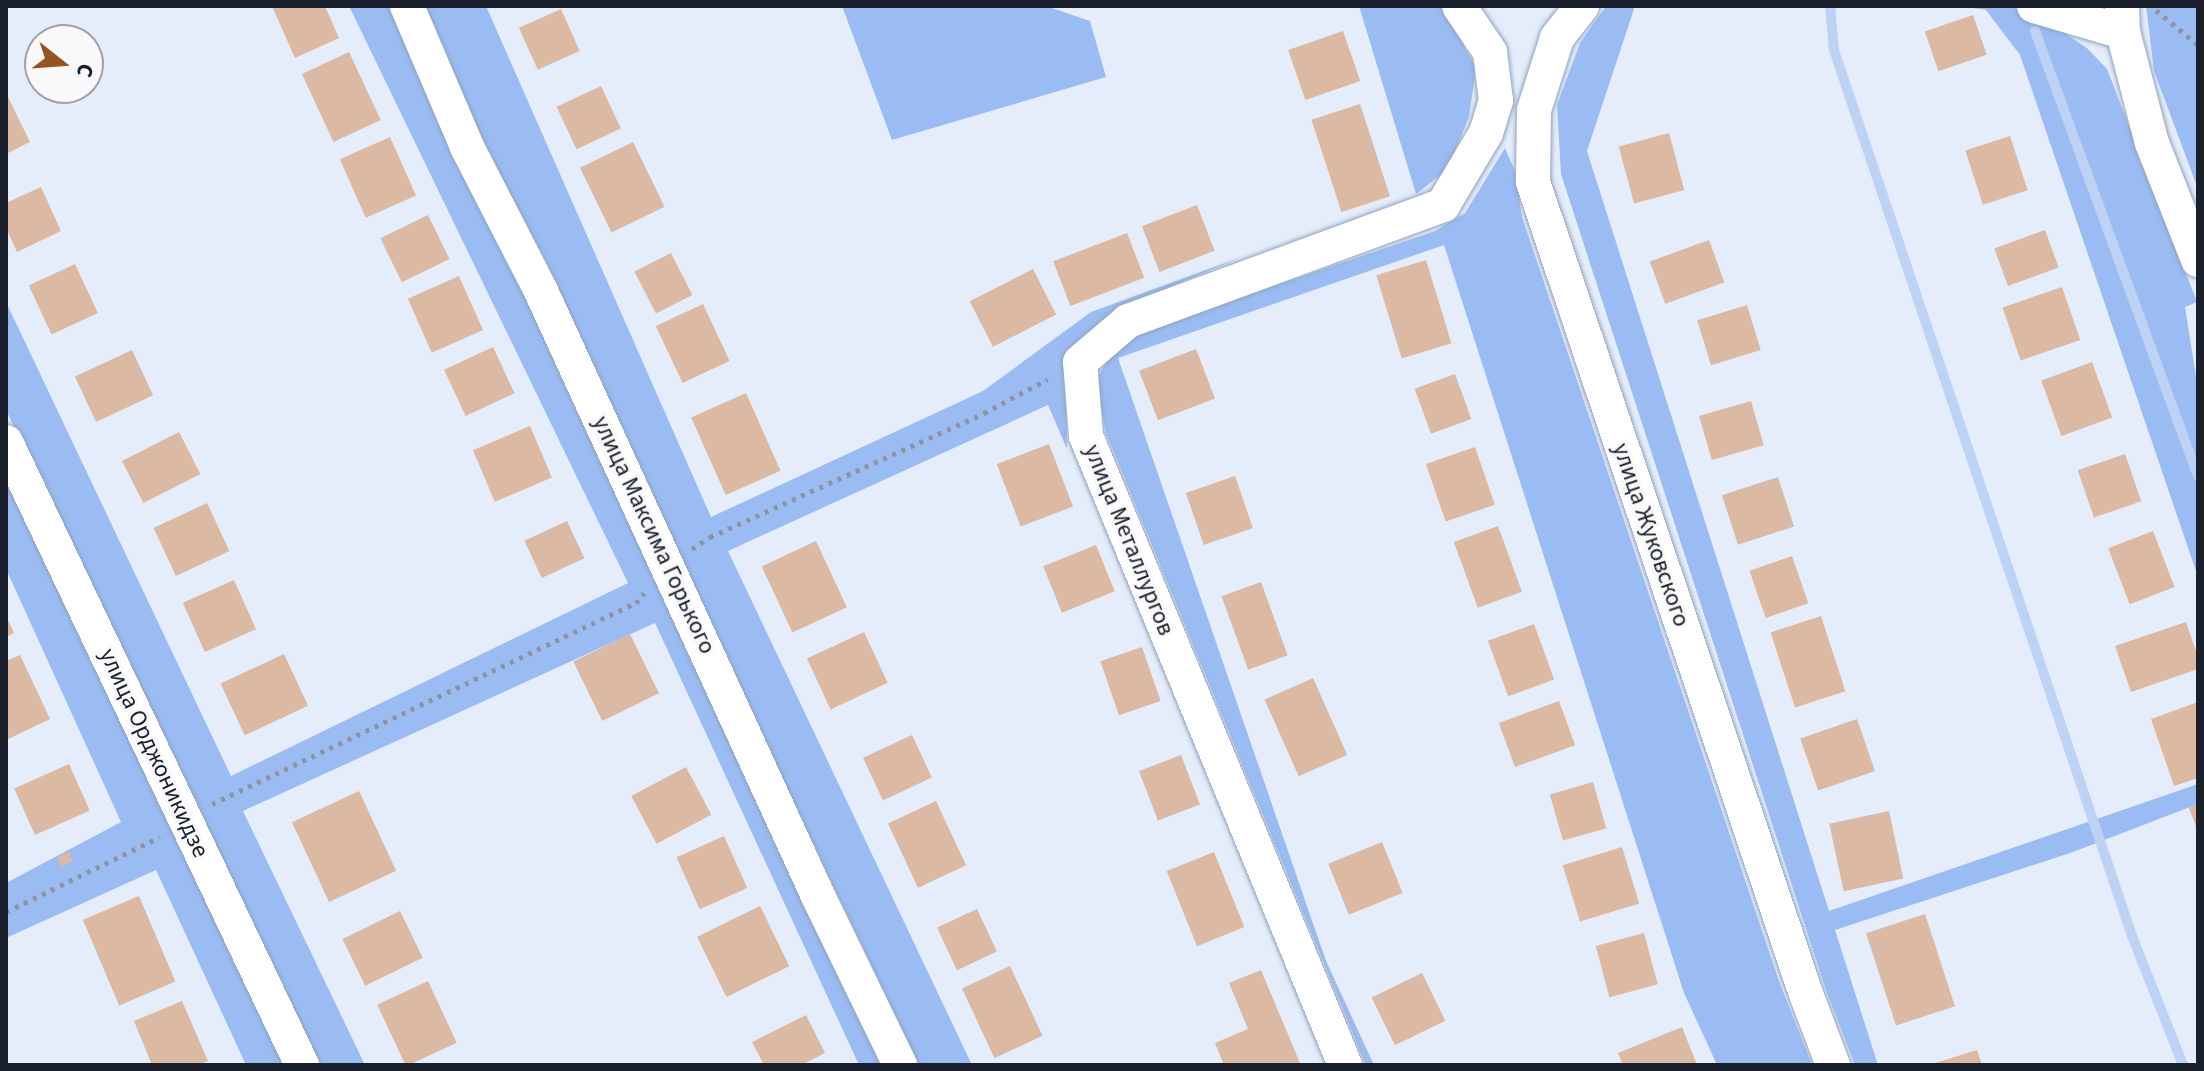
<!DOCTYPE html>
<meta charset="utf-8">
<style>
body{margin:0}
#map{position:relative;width:2204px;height:1071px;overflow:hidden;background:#e5edfa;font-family:"Source Sans 3",sans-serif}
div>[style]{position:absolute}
.green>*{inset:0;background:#9bbcf3}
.stream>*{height:10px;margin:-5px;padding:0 5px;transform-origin:5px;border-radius:5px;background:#bdd2f5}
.building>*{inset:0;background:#dbb9a3;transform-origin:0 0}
.path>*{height:5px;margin-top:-2.5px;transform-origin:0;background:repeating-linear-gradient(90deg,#8d94a0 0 4px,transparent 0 10px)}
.roads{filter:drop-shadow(0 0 2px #90a3c1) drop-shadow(0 0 2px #90a3c1)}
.minor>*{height:34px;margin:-17px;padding:0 17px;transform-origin:17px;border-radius:17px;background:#fff}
span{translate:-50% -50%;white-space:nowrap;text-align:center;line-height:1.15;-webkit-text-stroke:7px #f9f9f9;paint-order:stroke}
.street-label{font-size:24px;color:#19202b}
.frame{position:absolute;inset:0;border:8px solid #19202b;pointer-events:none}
.north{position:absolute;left:24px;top:24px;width:80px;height:80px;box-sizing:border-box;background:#f9f9f9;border:2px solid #9fa2a7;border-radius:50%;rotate:107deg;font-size:22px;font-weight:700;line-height:32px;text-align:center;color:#19202b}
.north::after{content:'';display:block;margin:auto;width:28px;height:36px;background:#955420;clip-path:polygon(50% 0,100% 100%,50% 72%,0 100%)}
</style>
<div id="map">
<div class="green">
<i style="clip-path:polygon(349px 6px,390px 6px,450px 148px,527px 295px,883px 1065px,859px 1065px,655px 623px,243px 811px,365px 1065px,316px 1065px,6px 410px,6px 302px,231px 776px,628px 583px)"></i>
<i style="clip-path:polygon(424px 6px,486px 6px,711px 517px,983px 391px,1091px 312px,1239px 258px,1115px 310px,1065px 355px,1067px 449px,1048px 405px,728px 551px,972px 1065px,919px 1065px,804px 825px,546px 262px,484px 143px)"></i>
<i style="clip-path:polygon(842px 6px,1046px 6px,1090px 21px,1106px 77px,892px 140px)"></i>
<i style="clip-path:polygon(1359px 6px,1442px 6px,1476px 68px,1469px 117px,1447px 170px,1416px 194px)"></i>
<i style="clip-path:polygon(1606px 6px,1635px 6px,1587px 151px,1829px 911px,2198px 784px,2198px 804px,2073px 852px,1835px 930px,1878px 1065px,1855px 1065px,1826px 990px,1561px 174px,1557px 105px,1580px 43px)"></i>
<i style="clip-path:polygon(1960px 6px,2010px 6px,2048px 21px,2088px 49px,2107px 69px,2197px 302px,2185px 307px,2198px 389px,2198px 577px,2020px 55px,1986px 10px)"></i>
<i style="clip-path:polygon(2146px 6px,2198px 6px,2198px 189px,2154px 71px)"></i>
<i style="clip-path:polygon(1505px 148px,1515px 171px,1522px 217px,1780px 984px,1812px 1065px,1717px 1065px,1684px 993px,1444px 245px,1118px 358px,1326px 961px,1374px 1065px,1366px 1065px,1106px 433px,1096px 381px,1106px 362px,1131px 335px,1435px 231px,1465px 213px)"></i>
<i style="clip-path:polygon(6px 470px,289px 1065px,246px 1065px,156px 870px,6px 938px,6px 883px,121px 822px,6px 569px)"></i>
</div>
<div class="stream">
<i style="left:1830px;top:6px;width:44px;rotate:84.8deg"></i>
<i style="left:1834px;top:50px;width:935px;rotate:71.41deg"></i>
<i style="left:2132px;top:936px;width:139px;rotate:68.4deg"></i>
<i style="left:2035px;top:31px;width:474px;rotate:69.9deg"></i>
</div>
<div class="building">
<i style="clip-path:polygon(272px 6px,325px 6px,339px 38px,295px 58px)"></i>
<i style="left:561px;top:9px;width:46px;height:46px;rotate:66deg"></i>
<i style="left:1973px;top:15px;width:42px;height:51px;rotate:71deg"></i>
<i style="left:1343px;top:31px;width:53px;height:58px;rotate:71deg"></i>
<i style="left:349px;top:52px;width:75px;height:52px;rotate:65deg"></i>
<i style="left:601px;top:86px;width:47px;height:49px;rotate:65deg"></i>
<i style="clip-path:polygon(6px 93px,30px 142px,6px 154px)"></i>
<i style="left:1360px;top:104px;width:97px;height:51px;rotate:72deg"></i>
<i style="left:1669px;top:133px;width:59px;height:52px;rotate:75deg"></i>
<i style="left:2010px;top:136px;width:57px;height:47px;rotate:72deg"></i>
<i style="left:390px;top:137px;width:64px;height:55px;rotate:66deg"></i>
<i style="left:633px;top:142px;width:72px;height:59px;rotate:64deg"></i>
<i style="clip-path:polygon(41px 187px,61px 231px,17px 252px,6px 228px,6px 203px)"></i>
<i style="left:1197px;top:205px;width:49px;height:59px;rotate:69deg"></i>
<i style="left:428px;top:215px;width:49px;height:53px;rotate:64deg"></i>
<i style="left:2045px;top:230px;width:40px;height:54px;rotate:70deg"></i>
<i style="left:1127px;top:233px;width:48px;height:79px;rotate:69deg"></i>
<i style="left:1709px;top:240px;width:45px;height:63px;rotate:70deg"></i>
<i style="left:671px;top:253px;width:47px;height:41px;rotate:63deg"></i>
<i style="left:1426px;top:260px;width:87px;height:52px;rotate:73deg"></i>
<i style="left:75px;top:264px;width:54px;height:51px;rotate:65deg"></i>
<i style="left:1033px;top:269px;width:51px;height:71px;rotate:63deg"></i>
<i style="left:459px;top:276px;width:59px;height:56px;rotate:66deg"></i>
<i style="left:2062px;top:287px;width:56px;height:63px;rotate:71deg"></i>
<i style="left:703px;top:304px;width:63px;height:52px;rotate:65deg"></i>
<i style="left:1747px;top:305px;width:47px;height:52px;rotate:73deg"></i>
<i style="left:493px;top:347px;width:51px;height:54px;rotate:65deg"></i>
<i style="left:1196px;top:349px;width:53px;height:61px;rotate:69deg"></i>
<i style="left:132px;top:350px;width:50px;height:63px;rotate:65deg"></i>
<i style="left:2092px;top:362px;width:59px;height:54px;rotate:70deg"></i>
<i style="left:1455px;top:374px;width:48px;height:43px;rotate:70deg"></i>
<i style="left:746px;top:393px;width:85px;height:60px;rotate:66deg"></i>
<i style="left:1751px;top:401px;width:46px;height:54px;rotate:74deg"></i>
<i style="left:530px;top:426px;width:56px;height:62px;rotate:67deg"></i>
<i style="left:179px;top:432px;width:47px;height:64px;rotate:63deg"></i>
<i style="left:1049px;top:444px;width:67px;height:56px;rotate:69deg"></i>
<i style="left:1475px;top:447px;width:61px;height:52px;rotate:71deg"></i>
<i style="left:2125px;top:454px;width:50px;height:50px;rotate:71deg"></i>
<i style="left:1235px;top:476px;width:55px;height:52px;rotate:71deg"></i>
<i style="left:1778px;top:477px;width:52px;height:59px;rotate:72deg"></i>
<i style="left:207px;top:503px;width:53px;height:59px;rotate:65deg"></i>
<i style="left:567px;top:521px;width:41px;height:47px;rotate:65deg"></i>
<i style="left:1498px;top:526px;width:70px;height:47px;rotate:70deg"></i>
<i style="left:2153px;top:531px;width:60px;height:48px;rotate:69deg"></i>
<i style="left:816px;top:541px;width:73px;height:60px;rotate:65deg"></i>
<i style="left:1096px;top:545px;width:50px;height:57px;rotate:68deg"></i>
<i style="left:1792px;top:556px;width:50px;height:45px;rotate:71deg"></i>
<i style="left:234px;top:580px;width:54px;height:56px;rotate:66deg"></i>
<i style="left:1261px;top:582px;width:78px;height:42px;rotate:70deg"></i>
<i style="clip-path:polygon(6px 616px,14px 633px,6px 637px)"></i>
<i style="left:1821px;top:616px;width:79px;height:53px;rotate:72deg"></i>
<i style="clip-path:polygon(2186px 622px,2198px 657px,2198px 669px,2131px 692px,2115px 646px)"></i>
<i style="left:1534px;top:624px;width:59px;height:49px;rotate:70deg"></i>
<i style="left:864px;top:632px;width:56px;height:63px;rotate:65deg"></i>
<i style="left:630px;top:634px;width:66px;height:63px;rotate:64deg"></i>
<i style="left:1142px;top:647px;width:57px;height:44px;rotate:71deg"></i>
<i style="left:284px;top:654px;width:57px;height:70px;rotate:65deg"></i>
<i style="clip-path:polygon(20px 655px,50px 719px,6px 740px,6px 661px)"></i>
<i style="left:1313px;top:678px;width:84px;height:53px;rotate:66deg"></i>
<i style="left:1559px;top:701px;width:47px;height:64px;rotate:70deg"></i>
<i style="clip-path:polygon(2198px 702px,2198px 778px,2174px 786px,2151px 719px)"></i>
<i style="left:1857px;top:719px;width:55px;height:60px;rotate:71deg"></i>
<i style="left:912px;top:735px;width:47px;height:54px;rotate:65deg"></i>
<i style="left:1181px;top:755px;width:53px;height:45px;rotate:69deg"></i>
<i style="left:69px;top:764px;width:51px;height:60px;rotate:66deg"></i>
<i style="left:686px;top:767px;width:54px;height:62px;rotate:62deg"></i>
<i style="left:1593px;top:782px;width:48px;height:45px;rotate:74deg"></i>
<i style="left:359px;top:791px;width:88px;height:74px;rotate:65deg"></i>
<i style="left:936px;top:801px;width:71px;height:53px;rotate:65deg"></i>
<i style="clip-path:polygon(2198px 804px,2198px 832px,2189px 808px)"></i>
<i style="left:1889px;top:811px;width:69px;height:61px;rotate:78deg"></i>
<i style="left:724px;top:836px;width:57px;height:52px;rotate:66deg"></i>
<i style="left:1382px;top:842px;width:55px;height:58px;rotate:68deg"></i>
<i style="left:1622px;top:847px;width:59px;height:62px;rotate:73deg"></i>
<i style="left:69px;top:852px;width:10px;height:13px;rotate:66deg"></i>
<i style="left:1214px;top:852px;width:81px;height:51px;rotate:68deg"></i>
<i style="left:139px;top:896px;width:93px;height:61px;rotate:67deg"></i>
<i style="left:760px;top:906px;width:67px;height:70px;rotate:64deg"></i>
<i style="left:977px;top:909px;width:47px;height:44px;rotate:65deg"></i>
<i style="left:400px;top:911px;width:52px;height:64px;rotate:64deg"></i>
<i style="left:1925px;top:914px;width:97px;height:62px;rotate:72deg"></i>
<i style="left:1644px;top:933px;width:53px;height:50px;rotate:75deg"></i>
<i style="left:1010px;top:966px;width:77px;height:53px;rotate:65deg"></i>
<i style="clip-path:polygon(1261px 970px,1300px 1063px,1224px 1065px,1215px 1043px,1248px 1029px,1229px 983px)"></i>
<i style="left:1422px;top:973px;width:53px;height:56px;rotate:64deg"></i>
<i style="left:428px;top:981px;width:68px;height:56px;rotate:65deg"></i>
<i style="clip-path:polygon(182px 1001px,208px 1061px,198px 1065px,152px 1065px,134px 1021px)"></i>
<i style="clip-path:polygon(806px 1015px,825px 1053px,801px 1065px,764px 1065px,752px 1042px)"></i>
<i style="clip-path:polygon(1682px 1027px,1697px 1065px,1623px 1065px,1618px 1053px)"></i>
<i style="clip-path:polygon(1977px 1050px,1982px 1065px,1932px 1065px,1932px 1064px)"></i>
</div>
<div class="path">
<i style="left:2156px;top:10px;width:55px;rotate:39.8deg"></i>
<i style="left:692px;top:549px;width:22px;rotate:-34deg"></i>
<i style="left:710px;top:537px;width:301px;rotate:-24.3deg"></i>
<i style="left:984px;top:413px;width:72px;rotate:-28deg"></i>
<i style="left:212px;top:804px;width:469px;rotate:-25.4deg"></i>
<i style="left:636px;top:603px;width:13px;rotate:-51deg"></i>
<i style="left:6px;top:912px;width:171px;rotate:-26deg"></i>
</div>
<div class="roads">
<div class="minor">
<i style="left:407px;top:6px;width:153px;rotate:66.9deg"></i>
<i style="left:467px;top:147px;width:160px;rotate:62.8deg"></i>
<i style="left:540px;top:289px;width:668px;rotate:65.39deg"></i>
<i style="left:818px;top:896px;width:188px;rotate:64.1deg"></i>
<i style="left:1582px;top:6px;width:41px;rotate:128deg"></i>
<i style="left:1557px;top:38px;width:76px;rotate:107.7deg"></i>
<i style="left:1534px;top:110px;width:72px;rotate:90.8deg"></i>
<i style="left:1533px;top:182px;width:857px;rotate:71.42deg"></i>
<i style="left:1806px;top:994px;width:76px;rotate:69.2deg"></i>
<i style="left:2034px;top:6px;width:93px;rotate:16.3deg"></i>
<i style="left:2122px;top:6px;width:26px;rotate:88deg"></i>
<i style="left:2123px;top:32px;width:115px;rotate:75.4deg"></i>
<i style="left:2152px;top:143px;width:126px;rotate:68.5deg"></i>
<i style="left:6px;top:442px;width:690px;rotate:64.59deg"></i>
<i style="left:1345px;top:1065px;width:680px;rotate:-112.38deg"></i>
<i style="left:1086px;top:436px;width:74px;rotate:-94.6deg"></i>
<i style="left:1080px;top:362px;width:63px;rotate:-40.5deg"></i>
<i style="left:1128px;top:321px;width:336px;rotate:-20.2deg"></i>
<i style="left:1443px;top:205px;width:84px;rotate:-59.2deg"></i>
<i style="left:1486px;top:133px;width:34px;rotate:-73deg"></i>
<i style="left:1496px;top:101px;width:49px;rotate:-97deg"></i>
<i style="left:1490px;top:52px;width:55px;rotate:-124deg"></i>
</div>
</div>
<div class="street-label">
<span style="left:654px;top:535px;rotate:65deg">улица Максима Горького</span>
<span style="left:1651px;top:535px;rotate:71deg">улица Жуковского</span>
<span style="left:1129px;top:540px;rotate:68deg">улица Металлургов</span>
<span style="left:154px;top:753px;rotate:65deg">улица Орджоникидзе</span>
</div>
<div class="frame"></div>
<div class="north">С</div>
</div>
